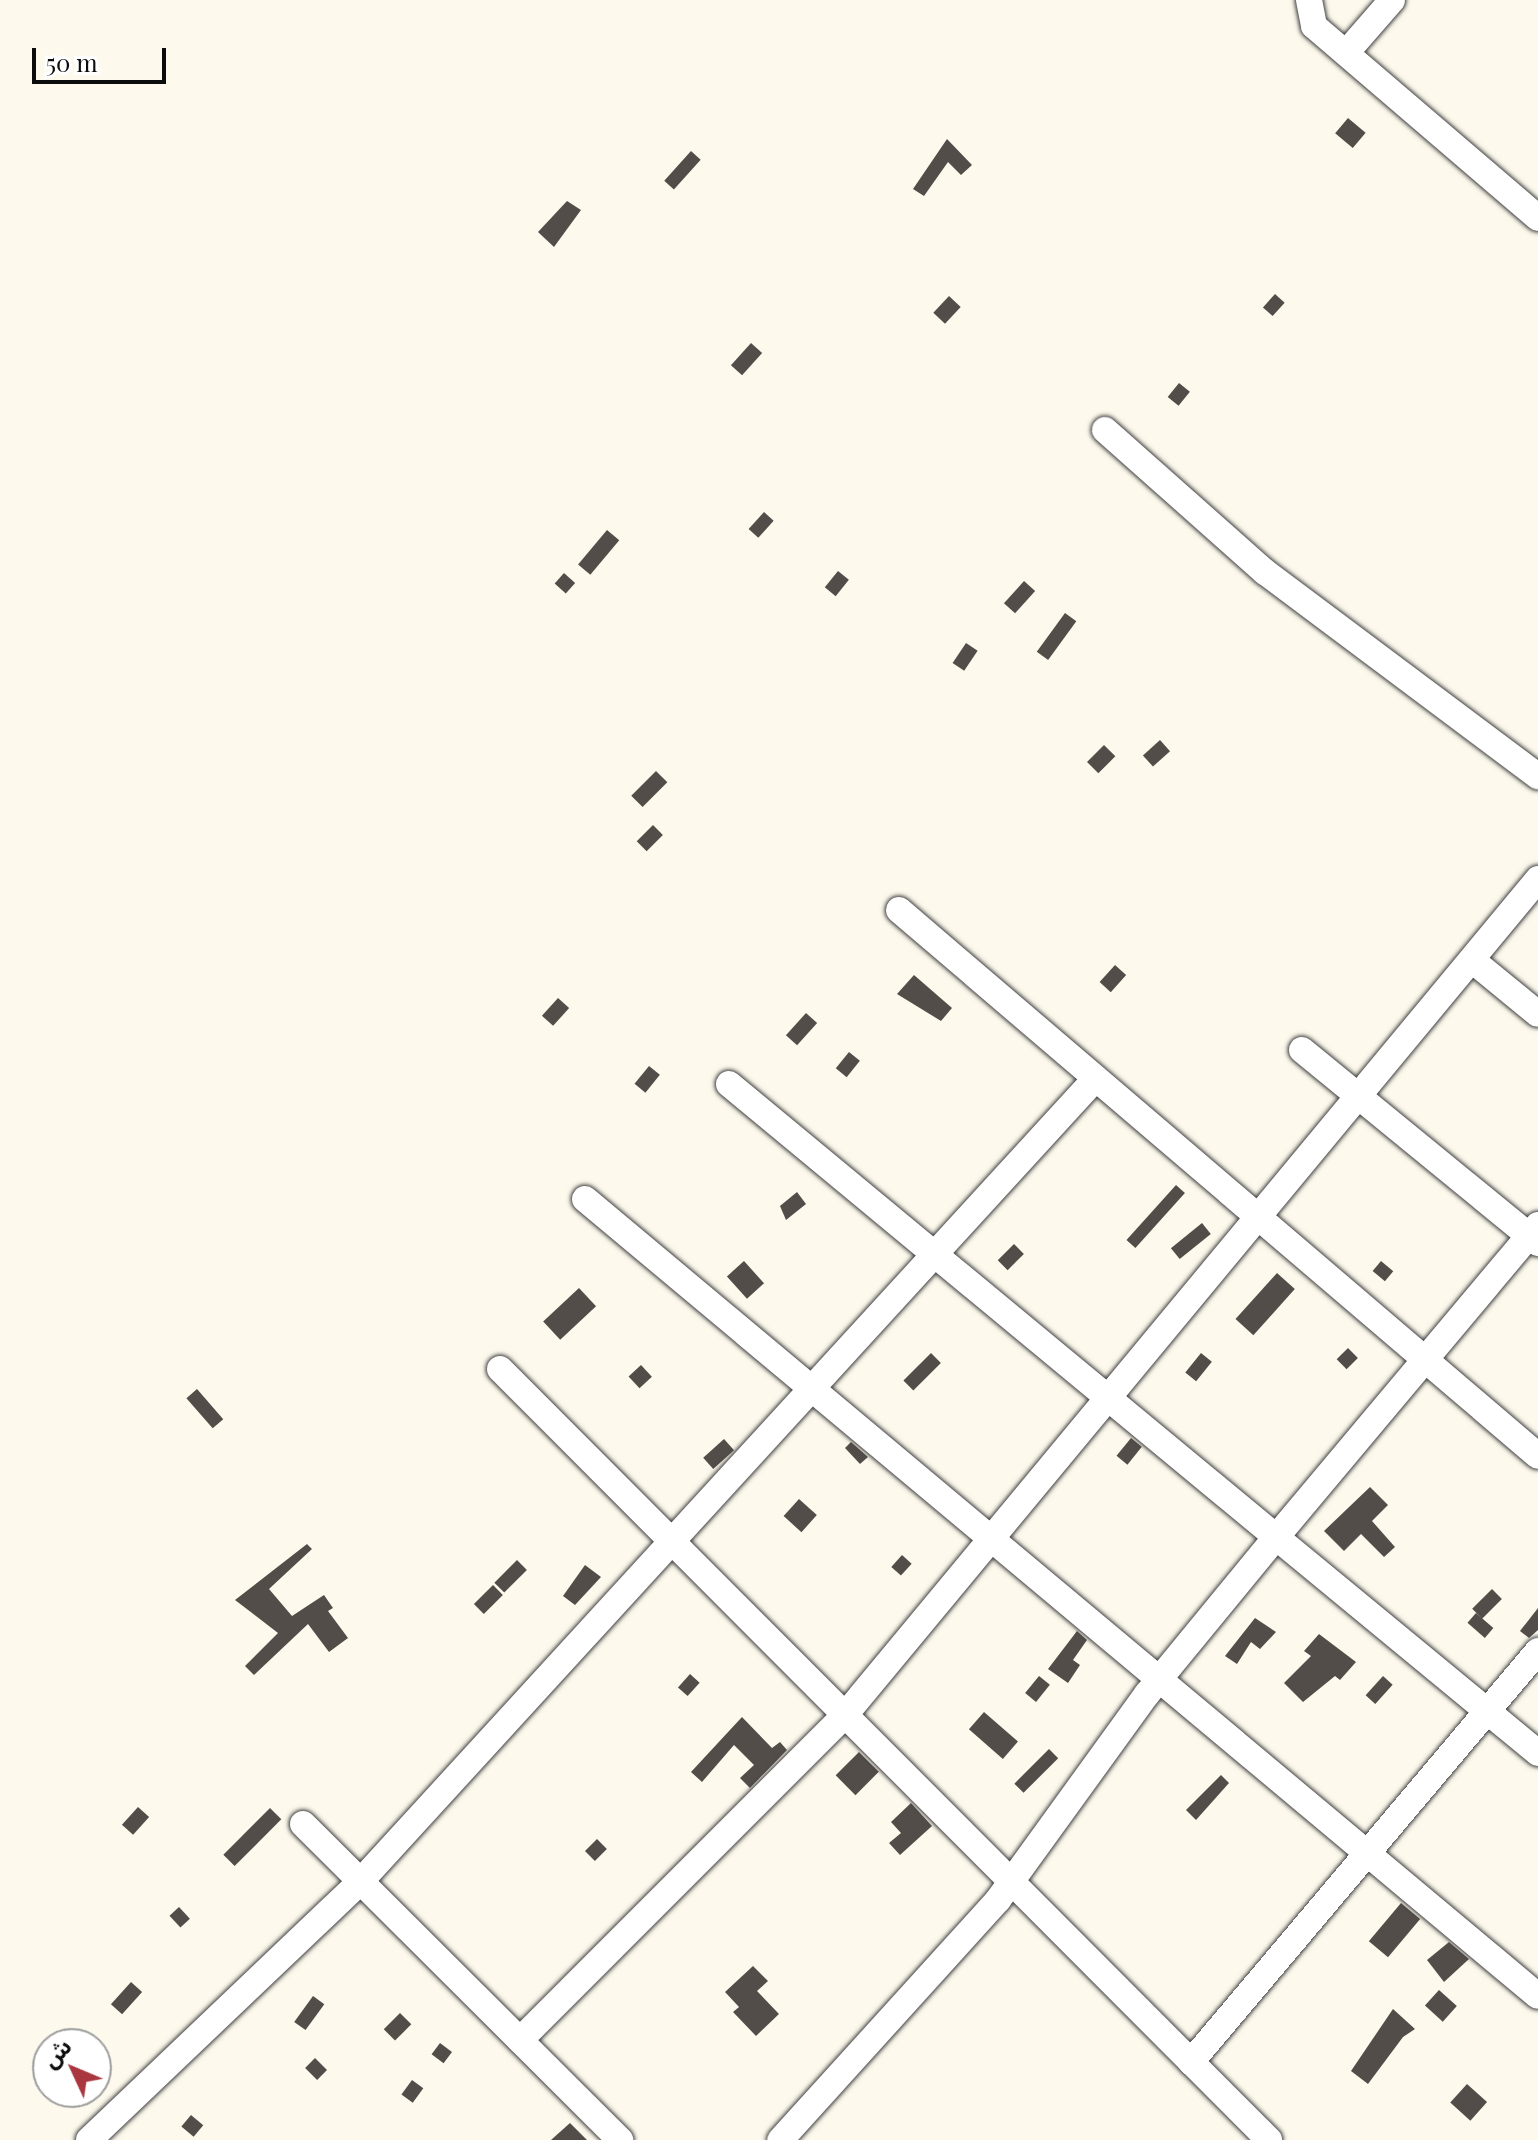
<!DOCTYPE html>
<meta charset="utf-8">
<style>
body{margin:0}
#map{position:relative;width:1538px;height:2140px;overflow:hidden;background:#fdf9ed;font-family:"Playfair Display","Noto Sans Arabic",serif}
div>[style]{position:absolute}
.building>*{inset:0;background:#534d4a;transform-origin:0 0}
.roads{filter:drop-shadow(0 0 2px #3f3f3f) drop-shadow(0 0 2px #3f3f3f)}
.minor>*{height:26px;margin:-13px;padding:0 13px;transform-origin:13px;border-radius:13px;background:#fff}
span{translate:-50% -50%;white-space:nowrap;text-align:center;line-height:1.15;-webkit-text-stroke:8px #fff;paint-order:stroke}
.north{position:absolute;left:32px;top:2028px;width:80px;height:80px;box-sizing:border-box;background:#fff;border:2px solid #9e9e9e;border-radius:50%;rotate:314deg;font-size:22px;font-weight:700;line-height:32px;text-align:center;color:#0c0c0c}
.north::after{content:'';display:block;margin:auto;width:28px;height:36px;background:#aa363f;clip-path:polygon(50% 0,100% 100%,50% 72%,0 100%)}
.scale{position:absolute;left:32px;top:48px;width:134px;height:36px;box-sizing:border-box;border:4px solid #0c0c0c;border-top:0;padding-left:10px;font-size:24px;line-height:28px;white-space:nowrap;color:#0c0c0c;-webkit-text-stroke:6px #fff;paint-order:stroke}
</style>
<div id="map">
<div class="building">
<i style="left:1348px;top:118px;width:23px;height:20px;rotate:40deg"></i>
<i style="clip-path:polygon(947px 139px,972px 165px,961px 175px,948px 162px,924px 196px,913px 189px)"></i>
<i style="left:691px;top:151px;width:13px;height:40px;rotate:42deg"></i>
<i style="clip-path:polygon(567px 201px,581px 210px,554px 247px,538px 232px)"></i>
<i style="left:1275px;top:294px;width:13px;height:18px;rotate:42deg"></i>
<i style="left:949px;top:296px;width:16px;height:23px;rotate:43deg"></i>
<i style="left:751px;top:343px;width:15px;height:30px;rotate:42deg"></i>
<i style="left:1179px;top:383px;width:14px;height:18px;rotate:39deg"></i>
<i style="left:764px;top:512px;width:13px;height:23px;rotate:42deg"></i>
<i style="left:607px;top:530px;width:16px;height:45px;rotate:40deg"></i>
<i style="left:838px;top:571px;width:14px;height:21px;rotate:39deg"></i>
<i style="left:564px;top:573px;width:15px;height:14px;rotate:42deg"></i>
<i style="left:1024px;top:581px;width:15px;height:30px;rotate:42deg"></i>
<i style="left:1065px;top:613px;width:14px;height:48px;rotate:36deg"></i>
<i style="left:966px;top:643px;width:14px;height:24px;rotate:34deg"></i>
<i style="left:1160px;top:740px;width:15px;height:23px;rotate:48deg"></i>
<i style="left:1104px;top:745px;width:16px;height:24px;rotate:45deg"></i>
<i style="left:656px;top:771px;width:16px;height:35px;rotate:45deg"></i>
<i style="left:653px;top:825px;width:14px;height:23px;rotate:45deg"></i>
<i style="left:1115px;top:965px;width:15px;height:23px;rotate:42deg"></i>
<i style="clip-path:polygon(914px 975px,952px 1008px,941px 1021px,897px 994px)"></i>
<i style="left:558px;top:998px;width:15px;height:24px;rotate:42deg"></i>
<i style="left:806px;top:1013px;width:15px;height:30px;rotate:42deg"></i>
<i style="left:849px;top:1052px;width:14px;height:21px;rotate:39deg"></i>
<i style="left:649px;top:1066px;width:14px;height:23px;rotate:39deg"></i>
<i style="left:1176px;top:1185px;width:12px;height:74px;rotate:42deg"></i>
<i style="clip-path:polygon(797px 1192px,806px 1204px,786px 1220px,780px 1206px)"></i>
<i style="left:1202px;top:1223px;width:14px;height:40px;rotate:51deg"></i>
<i style="left:1014px;top:1244px;width:14px;height:23px;rotate:45deg"></i>
<i style="left:744px;top:1261px;width:30px;height:23px;rotate:48deg"></i>
<i style="left:1381px;top:1261px;width:16px;height:13px;rotate:40deg"></i>
<i style="left:1277px;top:1273px;width:24px;height:62px;rotate:42deg"></i>
<i style="left:579px;top:1288px;width:25px;height:49px;rotate:47deg"></i>
<i style="left:1348px;top:1348px;width:14px;height:16px;rotate:45deg"></i>
<i style="left:931px;top:1353px;width:14px;height:39px;rotate:45deg"></i>
<i style="left:1201px;top:1353px;width:14px;height:25px;rotate:39deg"></i>
<i style="left:641px;top:1365px;width:16px;height:17px;rotate:47deg"></i>
<i style="left:197px;top:1389px;width:40px;height:14px;rotate:49deg"></i>
<i style="left:1131px;top:1438px;width:14px;height:23px;rotate:39deg"></i>
<i style="left:724px;top:1439px;width:15px;height:28px;rotate:48deg"></i>
<i style="clip-path:polygon(851px 1442px,868px 1457px,860px 1464px,845px 1448px)"></i>
<i style="clip-path:polygon(1370px 1487px,1388px 1505px,1372px 1521px,1395px 1547px,1384px 1557px,1361px 1534px,1344px 1551px,1324px 1531px)"></i>
<i style="left:799px;top:1499px;width:24px;height:23px;rotate:42deg"></i>
<i style="clip-path:polygon(307px 1544px,312px 1549px,269px 1589px,292px 1616px,324px 1595px,333px 1608px,328px 1611px,348px 1638px,329px 1652px,308px 1624px,254px 1675px,245px 1666px,278px 1633px,235px 1600px)"></i>
<i style="left:902px;top:1555px;width:13px;height:16px;rotate:42deg"></i>
<i style="left:517px;top:1560px;width:14px;height:32px;rotate:45deg"></i>
<i style="clip-path:polygon(585px 1565px,601px 1577px,575px 1605px,563px 1596px)"></i>
<i style="left:493px;top:1585px;width:14px;height:27px;rotate:45deg"></i>
<i style="left:1492px;top:1589px;width:14px;height:28px;rotate:45deg"></i>
<i style="clip-path:polygon(1538px 1608px,1538px 1630px,1529px 1638px,1520px 1631px)"></i>
<i style="left:1476px;top:1613px;width:23px;height:13px;rotate:41deg"></i>
<i style="clip-path:polygon(1255px 1618px,1276px 1632px,1260px 1649px,1251px 1642px,1237px 1664px,1225px 1656px)"></i>
<i style="clip-path:polygon(1077px 1631px,1087px 1640px,1073px 1660px,1080px 1665px,1068px 1683px,1048px 1669px)"></i>
<i style="clip-path:polygon(1319px 1634px,1356px 1662px,1340px 1680px,1335px 1676px,1303px 1702px,1284px 1683px,1311px 1656px,1304px 1651px)"></i>
<i style="left:690px;top:1674px;width:13px;height:18px;rotate:42deg"></i>
<i style="left:1039px;top:1676px;width:14px;height:22px;rotate:39deg"></i>
<i style="left:1383px;top:1676px;width:13px;height:26px;rotate:42deg"></i>
<i style="left:984px;top:1712px;width:45px;height:23px;rotate:41deg"></i>
<i style="clip-path:polygon(742px 1717px,772px 1748px,780px 1742px,787px 1750px,750px 1788px,740px 1778px,754px 1765px,734px 1745px,702px 1782px,691px 1772px)"></i>
<i style="left:1049px;top:1749px;width:13px;height:49px;rotate:45deg"></i>
<i style="left:859px;top:1752px;width:28px;height:33px;rotate:45deg"></i>
<i style="clip-path:polygon(1221px 1775px,1229px 1783px,1196px 1820px,1186px 1810px)"></i>
<i style="clip-path:polygon(911px 1803px,932px 1826px,900px 1855px,889px 1843px,901px 1833px,891px 1822px)"></i>
<i style="left:138px;top:1807px;width:15px;height:24px;rotate:42deg"></i>
<i style="left:270px;top:1808px;width:16px;height:66px;rotate:45deg"></i>
<i style="left:597px;top:1839px;width:14px;height:17px;rotate:45deg"></i>
<i style="left:1401px;top:1903px;width:25px;height:50px;rotate:40deg"></i>
<i style="left:179px;top:1907px;width:16px;height:13px;rotate:47deg"></i>
<i style="clip-path:polygon(1449px 1942px,1469px 1959px,1444px 1982px,1427px 1960px)"></i>
<i style="clip-path:polygon(753px 1966px,768px 1981px,757px 1991px,779px 2014px,756px 2036px,733px 2012px,739px 2007px,725px 1992px)"></i>
<i style="left:131px;top:1982px;width:15px;height:30px;rotate:42deg"></i>
<i style="left:1439px;top:1990px;width:24px;height:21px;rotate:42deg"></i>
<i style="left:313px;top:1996px;width:14px;height:32px;rotate:36deg"></i>
<i style="clip-path:polygon(1393px 2009px,1415px 2029px,1403px 2037px,1368px 2084px,1351px 2071px)"></i>
<i style="left:400px;top:2013px;width:16px;height:23px;rotate:45deg"></i>
<i style="left:440px;top:2043px;width:15px;height:14px;rotate:37deg"></i>
<i style="left:315px;top:2058px;width:17px;height:14px;rotate:45deg"></i>
<i style="left:412px;top:2080px;width:14px;height:18px;rotate:36deg"></i>
<i style="left:1467px;top:2084px;width:27px;height:25px;rotate:42deg"></i>
<i style="left:191px;top:2115px;width:16px;height:15px;rotate:40deg"></i>
<i style="clip-path:polygon(570px 2123px,587px 2140px,551px 2140px)"></i>
</div>
<div class="roads">
<div class="minor">
<i style="left:1309px;top:0;width:26px;rotate:79deg"></i>
<i style="left:1314px;top:26px;width:295px;rotate:40.6deg"></i>
<i style="left:1346px;top:53px;width:70px;rotate:-49deg"></i>
<i style="left:1105px;top:430px;width:214px;rotate:41.6deg"></i>
<i style="left:1265px;top:572px;width:341px;rotate:36.8deg"></i>
<i style="left:899px;top:910px;width:840px;rotate:40.51deg"></i>
<i style="left:1472px;top:960px;width:85px;rotate:39.3deg"></i>
<i style="left:1302px;top:1050px;width:305px;rotate:39.3deg"></i>
<i style="left:729px;top:1084px;width:710px;rotate:39.63deg"></i>
<i style="left:1276px;top:1537px;width:203px;rotate:129.4deg"></i>
<i style="left:1147px;top:1694px;width:254px;rotate:125.9deg"></i>
<i style="left:998px;top:1900px;width:324px;rotate:132.2deg"></i>
<i style="left:585px;top:1199px;width:1242px;rotate:39.91deg"></i>
<i style="left:1538px;top:1225px;width:407px;rotate:130deg"></i>
<i style="left:1276px;top:1537px;width:340px;rotate:39.5deg"></i>
<i style="left:500px;top:1369px;width:1089px;rotate:45.07deg"></i>
<i style="left:303px;top:1824px;width:448px;rotate:44.9deg"></i>
<i style="left:520px;top:2040px;width:460px;rotate:-45deg"></i>
<i style="left:845px;top:1715px;width:1086px;rotate:-50.34deg"></i>
<i style="left:1191px;top:2062px;width:538px;rotate:-49.83deg"></i>
<i style="left:89px;top:2140px;width:374px;rotate:-43.6deg"></i>
<i style="left:360px;top:1882px;width:1089px;rotate:-47.53deg"></i>
</div>
</div>
<div class="north">ش</div>
<div class="scale">50 m</div>
</div>
